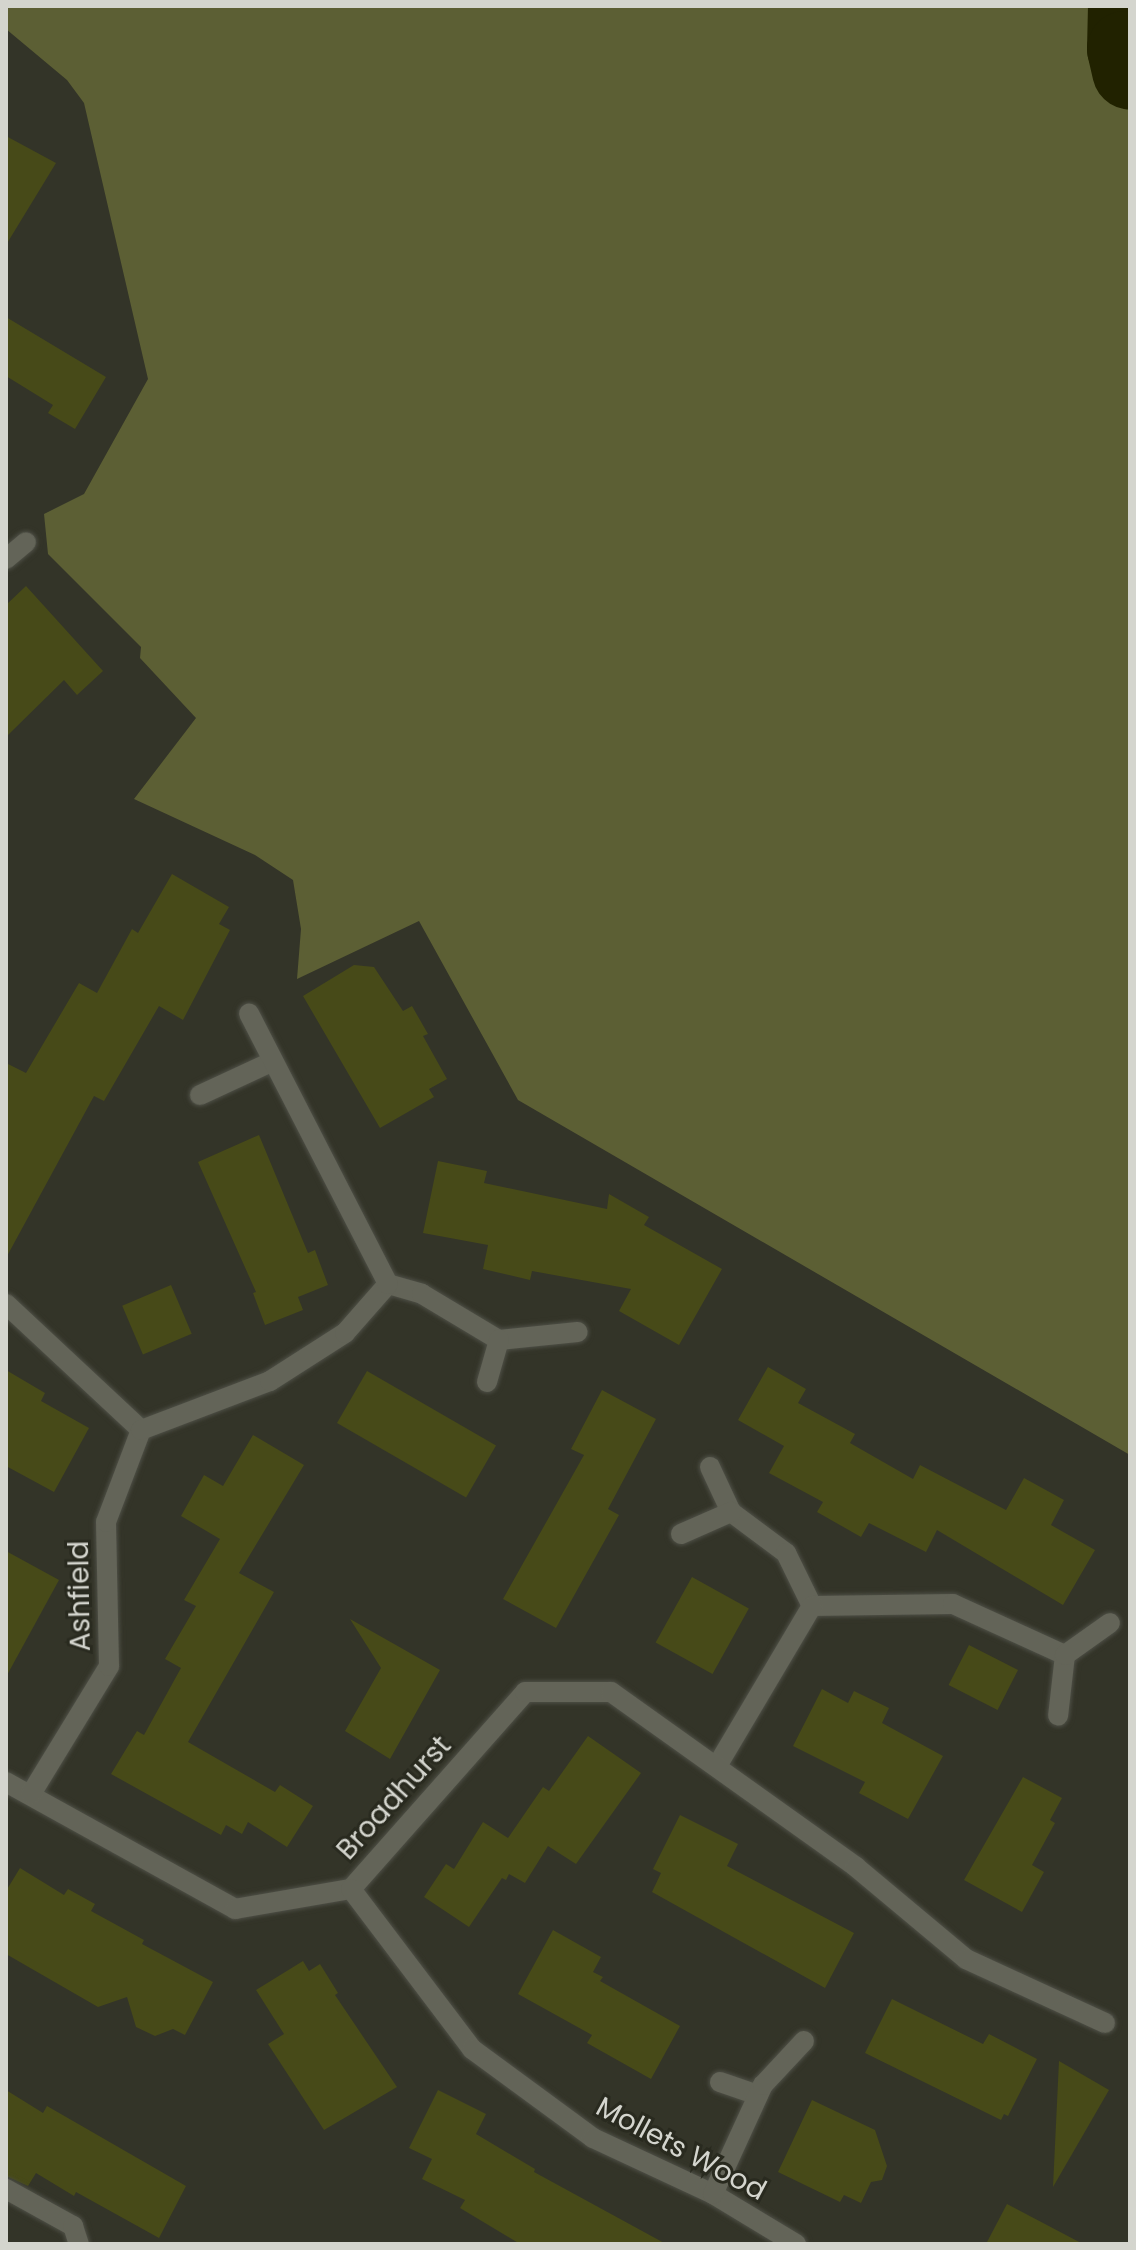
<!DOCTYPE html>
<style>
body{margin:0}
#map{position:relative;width:1136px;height:2250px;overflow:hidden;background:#333428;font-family:Poppins,sans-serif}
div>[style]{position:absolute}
.green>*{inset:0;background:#5c5f34}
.river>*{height:76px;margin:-38px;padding:0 38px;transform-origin:38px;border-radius:38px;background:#212200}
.building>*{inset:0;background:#474a18;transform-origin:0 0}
.roads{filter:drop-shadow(0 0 2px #4e4f46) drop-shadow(0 0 2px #4e4f46)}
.minor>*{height:20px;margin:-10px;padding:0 10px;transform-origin:10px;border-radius:10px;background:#636458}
span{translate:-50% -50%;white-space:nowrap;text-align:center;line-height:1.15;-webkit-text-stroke:6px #292a1f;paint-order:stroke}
.street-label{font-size:28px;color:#d4d5ce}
.frame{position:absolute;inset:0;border:8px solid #d4d5ce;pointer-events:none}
</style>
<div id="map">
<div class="green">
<i style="clip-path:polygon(6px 6px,1126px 6px,1125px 49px,1130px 71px,1130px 1455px,518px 1100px,419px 921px,297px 979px,301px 929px,293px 880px,255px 855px,134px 799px,196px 718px,140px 658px,141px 647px,48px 554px,44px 514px,84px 494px,148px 379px,84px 103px,67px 80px,6px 29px)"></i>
</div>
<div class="river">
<i style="left:1126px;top:6px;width:43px;rotate:91.3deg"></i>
<i style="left:1125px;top:49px;width:23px;rotate:77deg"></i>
</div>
<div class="building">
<i style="clip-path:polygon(6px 136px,56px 163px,6px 245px)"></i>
<i style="clip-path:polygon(6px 317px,106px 377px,75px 429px,48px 413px,53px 405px,6px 376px)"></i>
<i style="clip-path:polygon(26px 586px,103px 671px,77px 695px,64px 680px,6px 737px,6px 605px)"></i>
<i style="clip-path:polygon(172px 874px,229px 907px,219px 924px,230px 930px,183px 1020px,159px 1006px,104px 1101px,94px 1096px,6px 1258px,6px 1063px,26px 1073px,79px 983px,97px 993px,132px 929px,138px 933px)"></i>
<i style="clip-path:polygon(354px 965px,374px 967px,403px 1011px,412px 1006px,428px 1034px,423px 1036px,447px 1079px,429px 1089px,434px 1097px,380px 1128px,303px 996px)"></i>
<i style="clip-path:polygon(259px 1135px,308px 1253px,315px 1250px,328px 1285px,298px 1297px,303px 1310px,265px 1325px,253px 1293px,256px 1292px,198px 1162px)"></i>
<i style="clip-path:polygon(438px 1161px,487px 1171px,484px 1183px,607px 1209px,609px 1194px,649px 1217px,644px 1225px,722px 1269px,679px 1345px,619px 1311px,631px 1289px,532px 1271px,530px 1280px,483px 1269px,488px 1245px,423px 1233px)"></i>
<i style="left:171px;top:1285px;width:53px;height:53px;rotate:67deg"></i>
<i style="clip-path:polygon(768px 1367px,806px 1389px,798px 1403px,855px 1434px,850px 1443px,913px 1479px,920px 1465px,1006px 1510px,1024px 1478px,1064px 1500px,1051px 1525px,1095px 1550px,1063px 1605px,937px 1530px,926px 1552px,869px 1523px,861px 1537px,817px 1512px,823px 1502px,769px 1473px,784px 1446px,738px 1420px)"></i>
<i style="clip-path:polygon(6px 1370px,45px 1393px,41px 1401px,89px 1428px,54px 1492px,6px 1466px)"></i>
<i style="left:367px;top:1371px;width:149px;height:60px;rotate:30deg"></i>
<i style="clip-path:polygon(602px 1390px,656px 1419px,608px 1509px,619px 1515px,556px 1628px,503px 1599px,584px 1455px,571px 1449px)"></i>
<i style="clip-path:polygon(253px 1435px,304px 1465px,239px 1573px,274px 1592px,188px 1742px,275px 1792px,280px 1785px,313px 1806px,287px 1847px,248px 1822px,242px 1834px,226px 1825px,221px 1835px,111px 1774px,137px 1731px,144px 1735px,181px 1668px,165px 1659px,196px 1606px,184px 1600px,220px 1539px,181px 1516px,204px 1475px,223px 1486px)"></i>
<i style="clip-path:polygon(6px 1551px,59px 1580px,6px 1677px)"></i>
<i style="left:692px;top:1577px;width:65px;height:75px;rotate:29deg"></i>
<i style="clip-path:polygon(350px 1619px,440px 1670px,390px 1759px,345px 1731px,381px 1668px)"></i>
<i style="left:969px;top:1645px;width:55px;height:45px;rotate:27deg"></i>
<i style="clip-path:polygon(822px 1689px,848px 1703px,854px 1691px,889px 1708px,882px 1723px,943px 1756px,908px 1819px,859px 1793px,865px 1782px,793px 1746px)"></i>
<i style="clip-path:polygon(588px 1736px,641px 1773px,576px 1864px,548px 1846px,525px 1883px,509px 1874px,506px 1880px,502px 1878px,469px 1927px,424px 1897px,446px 1864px,454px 1869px,483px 1822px,508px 1838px,543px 1787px,549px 1791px)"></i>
<i style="clip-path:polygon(1023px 1777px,1062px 1798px,1050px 1820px,1055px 1823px,1032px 1865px,1044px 1872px,1022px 1912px,964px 1880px)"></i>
<i style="clip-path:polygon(680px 1815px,738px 1844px,727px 1866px,854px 1933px,825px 1988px,652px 1892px,661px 1873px,653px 1869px)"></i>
<i style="clip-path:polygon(20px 1868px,64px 1895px,68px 1889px,95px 1904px,91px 1911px,144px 1940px,142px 1944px,213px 1982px,185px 2035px,173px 2029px,155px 2036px,136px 2027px,127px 1997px,98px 2007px,6px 1954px,6px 1891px)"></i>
<i style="clip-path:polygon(553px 1930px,601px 1957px,593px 1972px,603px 1977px,600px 1981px,680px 2026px,651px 2079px,587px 2043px,592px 2035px,518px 1994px)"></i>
<i style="clip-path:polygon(303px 1961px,309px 1971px,320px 1964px,338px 1993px,335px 1995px,397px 2087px,324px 2130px,268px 2044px,284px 2034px,256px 1990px)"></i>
<i style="clip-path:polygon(892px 1999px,983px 2044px,989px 2034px,1037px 2059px,1008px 2116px,1004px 2114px,1001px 2120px,865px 2053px)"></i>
<i style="clip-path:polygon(1059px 2061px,1109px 2090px,1053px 2187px)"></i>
<i style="clip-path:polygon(6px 2090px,43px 2113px,47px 2106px,186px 2186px,159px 2238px,76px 2192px,74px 2196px,36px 2173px,28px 2186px,6px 2176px)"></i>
<i style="clip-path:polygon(438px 2090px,486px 2114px,476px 2134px,535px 2169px,534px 2172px,666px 2244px,520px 2244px,460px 2208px,465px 2200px,422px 2179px,432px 2159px,409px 2148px)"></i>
<i style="clip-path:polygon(812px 2100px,875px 2130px,887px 2166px,882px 2180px,871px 2182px,861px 2203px,844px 2195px,840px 2202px,778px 2172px)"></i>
<i style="clip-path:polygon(1007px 2204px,1083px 2244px,986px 2244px)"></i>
</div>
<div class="roads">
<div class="minor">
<i style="left:6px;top:559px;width:26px;rotate:-40deg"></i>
<i style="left:200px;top:1095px;width:78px;rotate:-24.9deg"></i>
<i style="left:388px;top:1284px;width:35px;rotate:16deg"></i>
<i style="left:422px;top:1294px;width:90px;rotate:30.9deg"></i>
<i style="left:499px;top:1340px;width:79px;rotate:-5.8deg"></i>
<i style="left:6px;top:1304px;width:185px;rotate:43deg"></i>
<i style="left:487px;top:1382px;width:44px;rotate:-74.1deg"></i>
<i style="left:710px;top:1467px;width:50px;rotate:65deg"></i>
<i style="left:731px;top:1512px;width:69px;rotate:36.7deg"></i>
<i style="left:786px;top:1553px;width:59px;rotate:63.9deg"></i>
<i style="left:812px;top:1606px;width:141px;rotate:-0.8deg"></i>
<i style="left:953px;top:1604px;width:123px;rotate:24.5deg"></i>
<i style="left:1065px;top:1655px;width:61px;rotate:96.5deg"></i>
<i style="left:681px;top:1534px;width:55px;rotate:-23.7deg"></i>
<i style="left:1065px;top:1655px;width:55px;rotate:-35.4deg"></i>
<i style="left:717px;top:1766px;width:186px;rotate:-59.3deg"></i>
<i style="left:6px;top:1782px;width:262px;rotate:29deg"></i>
<i style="left:235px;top:1909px;width:118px;rotate:-9.8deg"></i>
<i style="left:351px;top:1889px;width:263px;rotate:-48.5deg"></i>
<i style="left:525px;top:1692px;width:86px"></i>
<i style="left:611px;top:1692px;width:301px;rotate:35.5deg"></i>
<i style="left:856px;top:1867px;width:143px;rotate:39.9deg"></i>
<i style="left:966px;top:1959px;width:153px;rotate:24.7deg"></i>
<i style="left:31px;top:1794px;width:150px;rotate:-58.6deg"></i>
<i style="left:109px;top:1666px;width:144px;rotate:-91.2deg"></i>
<i style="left:106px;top:1522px;width:98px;rotate:-69.2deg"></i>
<i style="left:141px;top:1430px;width:138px;rotate:-20.8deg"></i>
<i style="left:270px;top:1381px;width:89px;rotate:-32.6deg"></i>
<i style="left:345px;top:1333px;width:65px;rotate:-48.7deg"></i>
<i style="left:388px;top:1284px;width:304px;rotate:-117.2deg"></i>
<i style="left:351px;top:1889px;width:201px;rotate:52.9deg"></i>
<i style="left:472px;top:2049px;width:150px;rotate:36.3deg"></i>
<i style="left:593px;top:2138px;width:132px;rotate:25deg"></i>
<i style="left:713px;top:2194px;width:97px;rotate:31.1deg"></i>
<i style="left:720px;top:2082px;width:40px;rotate:18.9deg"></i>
<i style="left:6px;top:2189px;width:77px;rotate:28.9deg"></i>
<i style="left:73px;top:2226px;width:19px;rotate:72deg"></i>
<i style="left:713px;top:2194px;width:120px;rotate:-65.4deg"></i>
<i style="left:763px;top:2085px;width:60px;rotate:-47deg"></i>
</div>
</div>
<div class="street-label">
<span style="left:80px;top:1596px;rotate:-91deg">Ashfield</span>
<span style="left:394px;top:1798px;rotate:-48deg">Broadhurst</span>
<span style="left:681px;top:2149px;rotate:28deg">Mollets Wood</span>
</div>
<div class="frame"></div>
</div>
